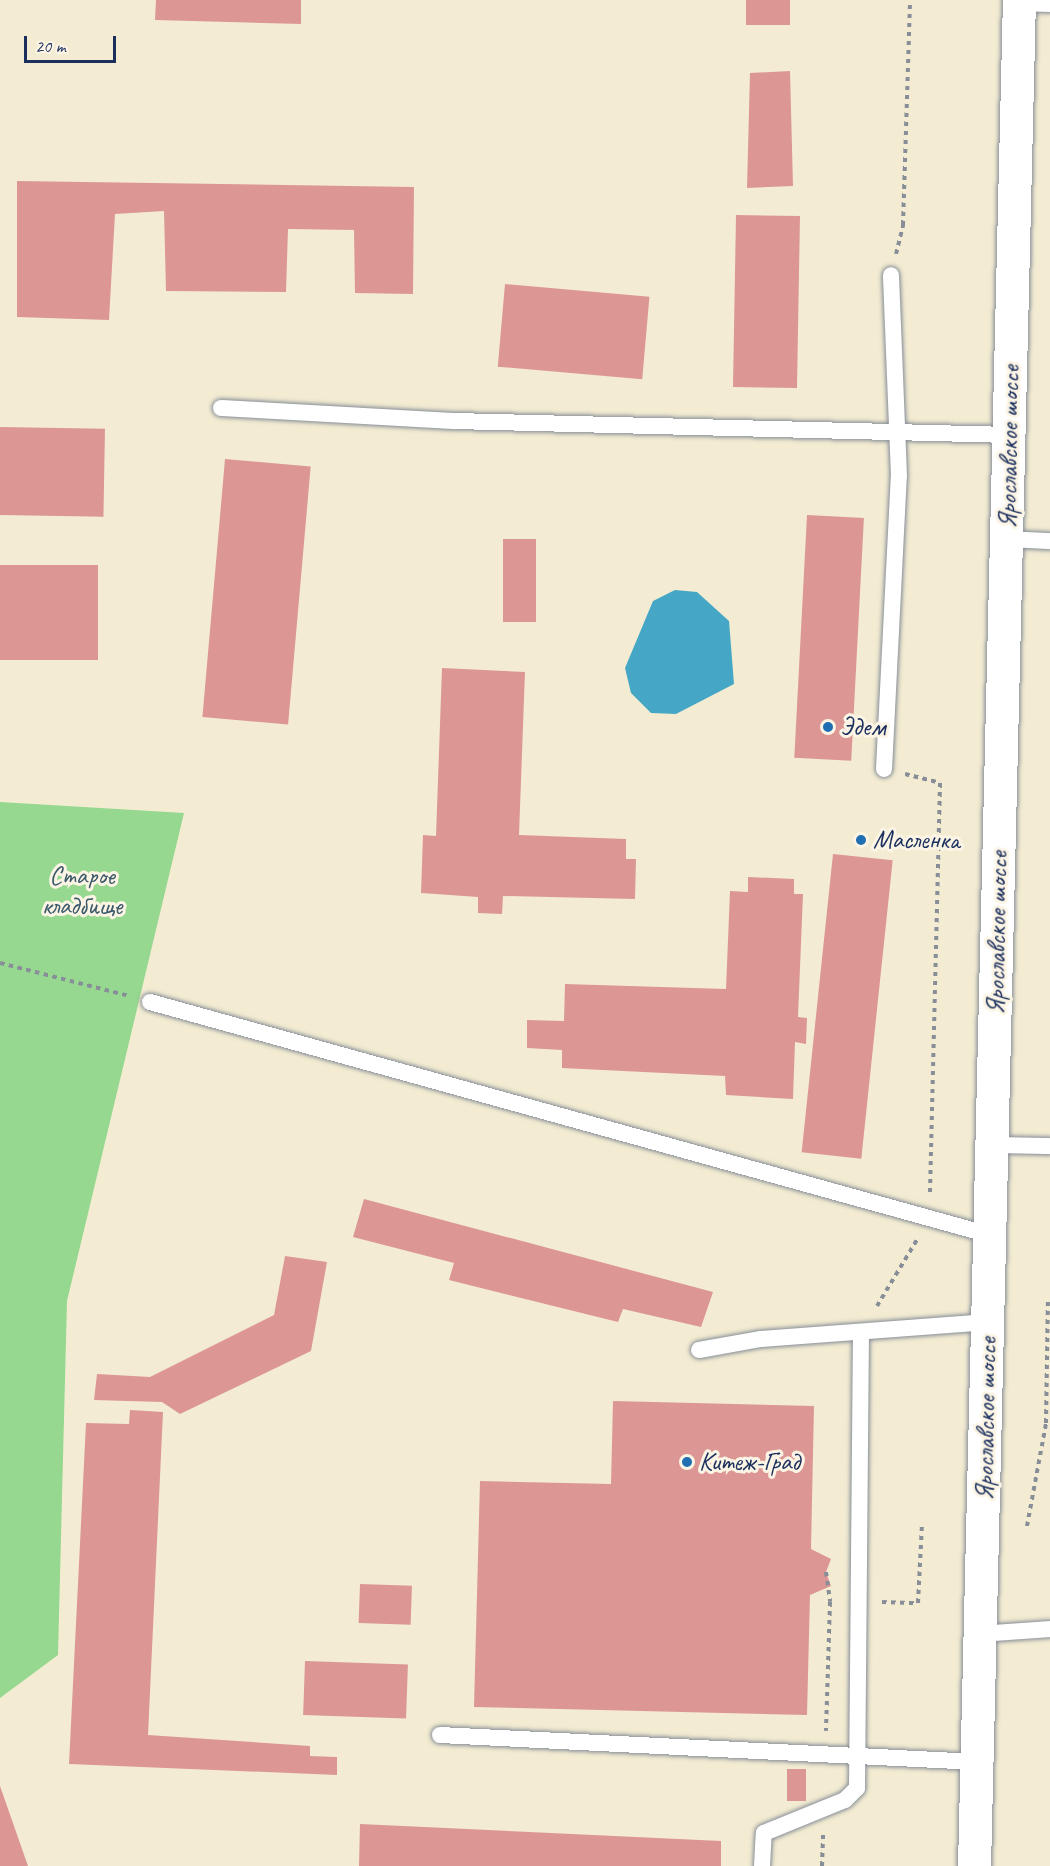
<!DOCTYPE html>
<meta charset="utf-8">
<style>
body{margin:0}
#map{position:relative;width:1050px;height:1866px;overflow:hidden;background:#f3ecd2;font-family:Caveat,sans-serif}
div>[style]{position:absolute}
.green>*{inset:0;background:#96d88f}
.water>*{inset:0;background:#45a7c5}
.building>*{inset:0;background:#dc9794;transform-origin:0 0}
.path>*{height:4px;margin-top:-2px;transform-origin:0;background:repeating-linear-gradient(90deg,#878e98 0 4.5px,transparent 0 9px)}
.roads{filter:drop-shadow(0 0 2px #878e98) drop-shadow(0 0 2px #878e98)}
.service>*{height:16px;margin:-8px;padding:0 8px;transform-origin:8px;border-radius:8px;background:#fff}
.secondary>*{height:33px;margin:-16.5px;padding:0 16.5px;transform-origin:16.5px;border-radius:16.5px;background:#fff}
.dots>*{width:16px;height:16px;translate:-50% -50%;box-sizing:border-box;border:3px solid #fcf5e5;border-radius:50%}
span{translate:-50% -50%;white-space:nowrap;text-align:center;line-height:1.15;-webkit-text-stroke:6px #fcf5e5;paint-order:stroke}
.street-label{font-size:26px;color:#1b2f5e}
.poi-label{font-size:26px;color:#1b2f5e}
.left{translate:0 -50%;text-align:left}
.park-label{font-size:26px;color:#3a596a}
.scale{position:absolute;left:24px;top:36px;width:92px;height:27px;box-sizing:border-box;border:3px solid #1b2f5e;border-top:0;padding-left:8px;font-size:18px;line-height:21px;white-space:nowrap;color:#1b2f5e;-webkit-text-stroke:4px #fcf5e5;paint-order:stroke}
</style>
<div id="map">
<div class="green">
<i style="clip-path:polygon(0 802px,184px 813px,67px 1301px,58px 1655px,0 1698px)"></i>
</div>
<div class="water">
<i style="clip-path:polygon(675px 590px,697px 592px,729px 621px,734px 684px,676px 714px,651px 713px,631px 693px,625px 668px,653px 601px)"></i>
</div>
<div class="building">
<i style="clip-path:polygon(156px 0,301px 0,301px 24px,155px 20px)"></i>
<i style="left:746px;top:0;width:44px;height:25px"></i>
<i style="clip-path:polygon(790px 71px,793px 186px,747px 188px,750px 73px)"></i>
<i style="clip-path:polygon(17px 181px,414px 187px,413px 294px,355px 293px,354px 230px,288px 229px,286px 292px,166px 291px,164px 211px,115px 214px,109px 320px,17px 317px)"></i>
<i style="left:736px;top:215px;width:64px;height:172px;rotate:1deg"></i>
<i style="left:505px;top:284px;width:145px;height:83px;rotate:5deg"></i>
<i style="left:0;top:427px;width:105px;height:88px;rotate:1deg"></i>
<i style="left:225px;top:459px;width:86px;height:259px;rotate:5deg"></i>
<i style="left:807px;top:515px;width:57px;height:243px;rotate:3deg"></i>
<i style="left:503px;top:539px;width:33px;height:83px"></i>
<i style="left:98px;top:565px;width:95px;height:98px;rotate:90deg"></i>
<i style="clip-path:polygon(442px 668px,525px 672px,519px 835px,626px 839px,626px 859px,636px 859px,635px 899px,503px 896px,502px 914px,478px 913px,478px 897px,421px 893px,423px 835px,436px 836px)"></i>
<i style="left:833px;top:854px;width:60px;height:300px;rotate:6deg"></i>
<i style="clip-path:polygon(748px 877px,794px 879px,794px 894px,803px 894px,798px 1017px,807px 1018px,806px 1044px,795px 1042px,793px 1099px,726px 1095px,725px 1076px,562px 1068px,562px 1050px,527px 1048px,527px 1020px,564px 1021px,565px 984px,726px 989px,730px 891px,748px 892px)"></i>
<i style="clip-path:polygon(364px 1199px,713px 1292px,701px 1327px,623px 1309px,618px 1322px,449px 1280px,454px 1263px,353px 1237px)"></i>
<i style="clip-path:polygon(285px 1256px,327px 1262px,311px 1351px,180px 1414px,162px 1402px,94px 1400px,97px 1374px,150px 1377px,274px 1315px)"></i>
<i style="clip-path:polygon(613px 1401px,814px 1406px,811px 1549px,831px 1559px,826px 1572px,831px 1586px,810px 1595px,807px 1715px,474px 1707px,480px 1481px,611px 1484px)"></i>
<i style="clip-path:polygon(130px 1410px,163px 1412px,148px 1735px,310px 1746px,310px 1756px,337px 1757px,337px 1775px,69px 1764px,86px 1423px,129px 1424px)"></i>
<i style="left:360px;top:1584px;width:52px;height:39px;rotate:2deg"></i>
<i style="left:305px;top:1661px;width:103px;height:54px;rotate:2deg"></i>
<i style="left:787px;top:1769px;width:19px;height:32px"></i>
<i style="clip-path:polygon(0 1786px,28px 1866px,0 1866px)"></i>
<i style="clip-path:polygon(360px 1824px,721px 1841px,721px 1866px,359px 1866px)"></i>
</div>
<div class="path">
<i style="left:896px;top:254px;width:30px;rotate:-76deg"></i>
<i style="left:903px;top:225px;width:225px;rotate:-88.2deg"></i>
<i style="left:905px;top:774px;width:36px;rotate:14deg"></i>
<i style="left:940px;top:783px;width:411px;rotate:91.4deg"></i>
<i style="left:0;top:963px;width:133px;rotate:14.3deg"></i>
<i style="left:877px;top:1306px;width:79px;rotate:-58.9deg"></i>
<i style="left:1027px;top:1526px;width:105px;rotate:-79.5deg"></i>
<i style="left:1046px;top:1423px;width:121px;rotate:-89.1deg"></i>
<i style="left:826px;top:1572px;width:30px;rotate:82deg"></i>
<i style="left:830px;top:1602px;width:129px;rotate:91.8deg"></i>
<i style="left:882px;top:1602px;width:36px;rotate:2deg"></i>
<i style="left:918px;top:1603px;width:80px;rotate:-87.1deg"></i>
<i style="left:822px;top:1866px;width:31px;rotate:-88deg"></i>
</div>
<div class="roads">
<div class="service">
<i style="left:1019px;top:3px;width:31px;rotate:2deg"></i>
<i style="left:221px;top:408px;width:233px;rotate:3.2deg"></i>
<i style="left:454px;top:421px;width:555px;rotate:1.44deg"></i>
<i style="left:1007px;top:539px;width:43px;rotate:2.7deg"></i>
<i style="left:884px;top:769px;width:293px;rotate:-87.1deg"></i>
<i style="left:899px;top:476px;width:201px;rotate:-92.3deg"></i>
<i style="left:150px;top:1002px;width:872px;rotate:15.5deg"></i>
<i style="left:992px;top:1145px;width:58px;rotate:1deg"></i>
<i style="left:699px;top:1350px;width:63px;rotate:-10.1deg"></i>
<i style="left:761px;top:1339px;width:228px;rotate:-4.3deg"></i>
<i style="left:980px;top:1634px;width:70px;rotate:-4.1deg"></i>
<i style="left:440px;top:1735px;width:537px;rotate:2.88deg"></i>
<i style="left:762px;top:1866px;width:33px;rotate:-87deg"></i>
<i style="left:764px;top:1833px;width:87px;rotate:-22.2deg"></i>
<i style="left:845px;top:1800px;width:17px;rotate:-45deg"></i>
<i style="left:857px;top:1788px;width:456px;rotate:-89.5deg"></i>
</div>
<div class="secondary">
<i style="left:974px;top:1866px;width:1867px;rotate:-88.62deg"></i>
</div>
</div>
<div class="dots">
<i style="left:828px;top:727px;background:#1f6fb2"></i>
<i style="left:861px;top:840px;background:#1f6fb2"></i>
<i style="left:687px;top:1462px;background:#1f6fb2"></i>
</div>
<div class="street-label">
<span style="left:1009px;top:447px;rotate:-89deg">Ярославское шоссе</span>
<span style="left:997px;top:933px;rotate:-89deg">Ярославское шоссе</span>
<span style="left:986px;top:1419px;rotate:-89deg">Ярославское шоссе</span>
</div>
<div class="poi-label">
<span class="left" style="left:840px;top:727px">Эдем</span>
<span class="left" style="left:873px;top:840px">Масленка</span>
<span class="left" style="left:699px;top:1462px">Китеж-Град</span>
</div>
<div class="park-label">
<span style="left:82px;top:891px">Старое<br>кладбище</span>
</div>
<div class="scale">20 m</div>
</div>
